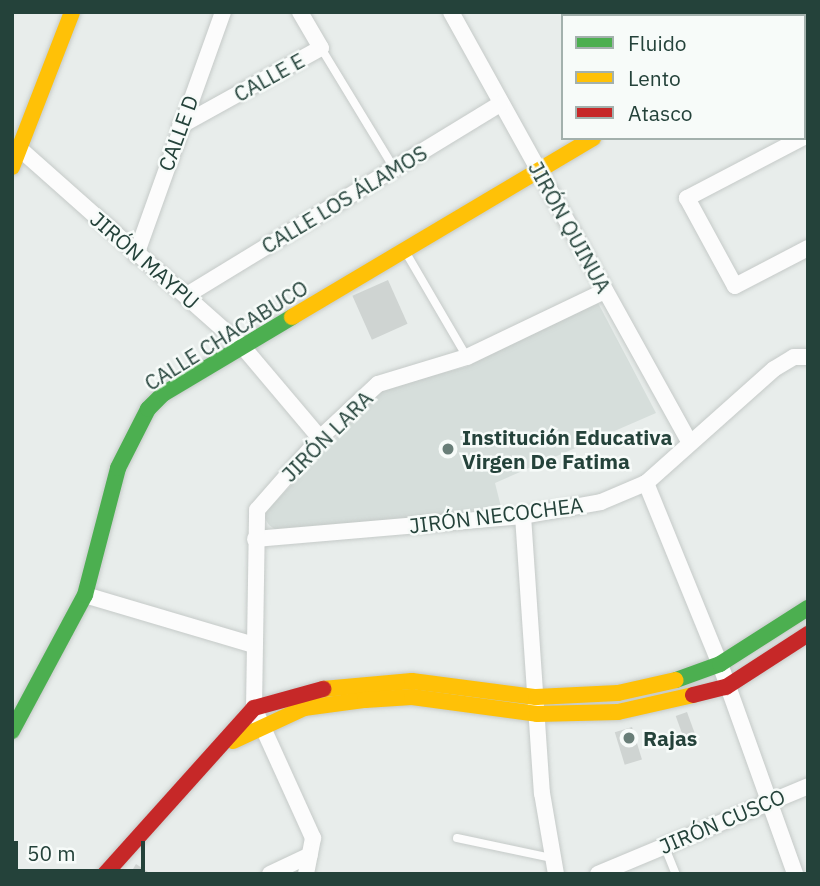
<!DOCTYPE html>
<meta charset="utf-8">
<style>
body{margin:0}
#map{position:relative;width:820px;height:886px;overflow:hidden;background:#e8edeb;font-family:"IBM Plex Sans",sans-serif}
div>[style]{position:absolute}
.built>*{inset:0;background:#d6dedb}
.building>*{inset:0;background:#cfd4d2;transform-origin:0 0}
.roads{filter:drop-shadow(0 0 2px #c5cac8) drop-shadow(0 0 2px #c5cac8)}
.lane>*{height:8px;margin:-4px;padding:0 4px;transform-origin:4px;border-radius:4px;background:#fcfcfc}
.street>*{height:16px;margin:-8px;padding:0 8px;transform-origin:8px;border-radius:8px;background:#fcfcfc}
.fast>*{height:16px;margin:-8px;padding:0 8px;transform-origin:8px;border-radius:8px;background:#4caf50}
.slow>*{height:16px;margin:-8px;padding:0 8px;transform-origin:8px;border-radius:8px;background:#ffc107}
.jam>*{height:16px;margin:-8px;padding:0 8px;transform-origin:8px;border-radius:8px;background:#c62828}
.dots>*{width:19px;height:19px;translate:-50% -50%;box-sizing:border-box;border:4px solid #f7fbf9;border-radius:50%}
span{translate:-50% -50%;white-space:nowrap;text-align:center;line-height:1.15;-webkit-text-stroke:5px #f7fbf9;paint-order:stroke}
.street-label{font-size:21px;color:#24423a}
.poi-label{font-size:21px;color:#24423a;font-weight:700}
.left{translate:0 -50%;text-align:left}
.frame{position:absolute;inset:0;border:14px solid #24423a;pointer-events:none}
.legend{position:absolute;left:561px;top:14px;width:245px;height:126px;box-sizing:border-box;background:#f7fbf9;border:2px solid #a3b1ad;margin:0;padding:9px 12px;list-style:none;font-size:21px;color:#24423a}
.legend li{display:flex;align-items:center;gap:14px;height:35px}
.legend b{width:35px;border:2px solid #a3b1ad}
.scale{position:absolute;left:14px;top:841px;width:131px;height:32px;box-sizing:border-box;border:4px solid #24423a;border-top:0;padding-left:9px;font-size:21px;line-height:24px;white-space:nowrap;color:#24423a;-webkit-text-stroke:5px #f7fbf9;paint-order:stroke}
</style>
<div id="map">
<div class="built">
<i style="clip-path:polygon(597px 301px,656px 413px,495px 483px,501px 507px,280px 533px,269px 525px,263px 515px,383px 388px,466px 367px)"></i>
</div>
<div class="building">
<i style="left:388px;top:280px;width:48px;height:39px;rotate:66deg"></i>
<i style="left:687px;top:712px;width:32px;height:12px;rotate:70deg"></i>
<i style="left:632px;top:727px;width:34px;height:18px;rotate:73deg"></i>
<i style="clip-path:polygon(136px 864px,151px 874px,130px 874px)"></i>
</div>
<div class="roads">
<div class="lane">
<i style="left:321px;top:48px;width:140px;rotate:58.7deg"></i>
<i style="left:405px;top:251px;width:123px;rotate:59.7deg"></i>
<i style="left:457px;top:838px;width:96px;rotate:12deg"></i>
<i style="left:664px;top:845px;width:31px;rotate:68deg"></i>
</div>
<div class="street">
<i style="left:451px;top:12px;width:491px;rotate:61deg"></i>
<i style="left:583px;top:12px;width:4px;rotate:63deg"></i>
<i style="left:707px;top:12px;width:4px;rotate:63deg"></i>
<i style="left:800px;top:16px;width:6px;rotate:-39deg"></i>
<i style="left:180px;top:126px;width:161px;rotate:-29deg"></i>
<i style="left:321px;top:48px;width:42px;rotate:-120.3deg"></i>
<i style="left:802px;top:138px;width:130px;rotate:152.4deg"></i>
<i style="left:687px;top:198px;width:100px;rotate:61.4deg"></i>
<i style="left:735px;top:286px;width:82px;rotate:-27.5deg"></i>
<i style="left:20px;top:149px;width:298px;rotate:41.6deg"></i>
<i style="left:243px;top:347px;width:119px;rotate:49.8deg"></i>
<i style="left:136px;top:255px;width:258px;rotate:-70.3deg"></i>
<i style="left:187px;top:295px;width:368px;rotate:-31.4deg"></i>
<i style="left:646px;top:483px;width:196px;rotate:67.8deg"></i>
<i style="left:720px;top:664px;width:223px;rotate:70.3deg"></i>
<i style="left:523px;top:516px;width:278px;rotate:86.1deg"></i>
<i style="left:542px;top:793px;width:82px;rotate:80.2deg"></i>
<i style="left:255px;top:539px;width:269px;rotate:-4.9deg"></i>
<i style="left:523px;top:516px;width:79px;rotate:-10.2deg"></i>
<i style="left:601px;top:502px;width:49px;rotate:-22.9deg"></i>
<i style="left:646px;top:483px;width:171px;rotate:-41.7deg"></i>
<i style="left:774px;top:369px;width:23px;rotate:-31deg"></i>
<i style="left:794px;top:357px;width:14px"></i>
<i style="left:85px;top:595px;width:176px;rotate:16.5deg"></i>
<i style="left:270px;top:874px;width:44px;rotate:-25.4deg"></i>
<i style="left:306px;top:874px;width:37px;rotate:-79deg"></i>
<i style="left:313px;top:838px;width:143px;rotate:-114.4deg"></i>
<i style="left:254px;top:708px;width:198px;rotate:-89.1deg"></i>
<i style="left:257px;top:510px;width:96px;rotate:-48.8deg"></i>
<i style="left:320px;top:438px;width:79px;rotate:-43deg"></i>
<i style="left:378px;top:384px;width:93px;rotate:-16.9deg"></i>
<i style="left:467px;top:357px;width:153px;rotate:-25.6deg"></i>
<i style="left:598px;top:874px;width:228px;rotate:-22.7deg"></i>
</div>
<div class="fast">
<i style="left:676px;top:680px;width:47px;rotate:-20deg"></i>
<i style="left:720px;top:664px;width:104px;rotate:-32.5deg"></i>
<i style="left:12px;top:731px;width:154px;rotate:-61.8deg"></i>
<i style="left:85px;top:595px;width:131px;rotate:-75.4deg"></i>
<i style="left:118px;top:468px;width:66px;rotate:-63deg"></i>
<i style="left:148px;top:409px;width:21px;rotate:-45deg"></i>
<i style="left:163px;top:394px;width:150px;rotate:-30.8deg"></i>
</div>
<div class="slow">
<i style="left:12px;top:167px;width:166px;rotate:-68.8deg"></i>
<i style="left:292px;top:317px;width:350px;rotate:-30.7deg"></i>
<i style="left:323px;top:689px;width:89px;rotate:-5.1deg"></i>
<i style="left:412px;top:681px;width:125px;rotate:7.4deg"></i>
<i style="left:536px;top:697px;width:82px;rotate:-2.8deg"></i>
<i style="left:618px;top:693px;width:59px;rotate:-12.6deg"></i>
<i style="left:233px;top:741px;width:78px;rotate:-24.9deg"></i>
<i style="left:304px;top:708px;width:62px;rotate:-7.5deg"></i>
<i style="left:365px;top:700px;width:47px;rotate:-3.7deg"></i>
<i style="left:412px;top:697px;width:126px;rotate:7.7deg"></i>
<i style="left:537px;top:714px;width:81px;rotate:-1.4deg"></i>
<i style="left:618px;top:712px;width:77px;rotate:-12.8deg"></i>
</div>
<div class="jam">
<i style="left:693px;top:695px;width:34px;rotate:-14deg"></i>
<i style="left:726px;top:687px;width:98px;rotate:-32.9deg"></i>
<i style="left:105px;top:874px;width:223px;rotate:-48.1deg"></i>
<i style="left:254px;top:708px;width:72px;rotate:-15.4deg"></i>
</div>
</div>
<div class="dots">
<i style="left:448px;top:449px;background:#697e78"></i>
<i style="left:629px;top:738px;background:#697e78"></i>
</div>
<div class="street-label">
<span style="left:269px;top:77px;rotate:-29deg">CALLE E</span>
<span style="left:178px;top:133px;rotate:-70deg">CALLE D</span>
<span style="left:344px;top:199px;rotate:-31deg">CALLE LOS ÁLAMOS</span>
<span style="left:570px;top:227px;rotate:61deg">JIRÓN QUINUA</span>
<span style="left:145px;top:260px;rotate:41deg">JIRÓN MAYPU</span>
<span style="left:226px;top:335px;rotate:-32deg">CALLE CHACABUCO</span>
<span style="left:327px;top:436px;rotate:-45deg">JIRÓN LARA</span>
<span style="left:496px;top:515px;rotate:-7deg">JIRÓN NECOCHEA</span>
<span style="left:722px;top:821px;rotate:-23deg">JIRÓN CUSCO</span>
</div>
<div class="poi-label">
<span class="left" style="left:462px;top:449px">Institución Educativa<br>Virgen De Fatima</span>
<span class="left" style="left:643px;top:738px">Rajas</span>
</div>
<div class="frame"></div>
<ul class="legend">
<li><b style="height:9px;background:#4caf50"></b>Fluido</li>
<li><b style="height:9px;background:#ffc107"></b>Lento</li>
<li><b style="height:9px;background:#c62828"></b>Atasco</li>
</ul>
<div class="scale">50 m</div>
</div>
